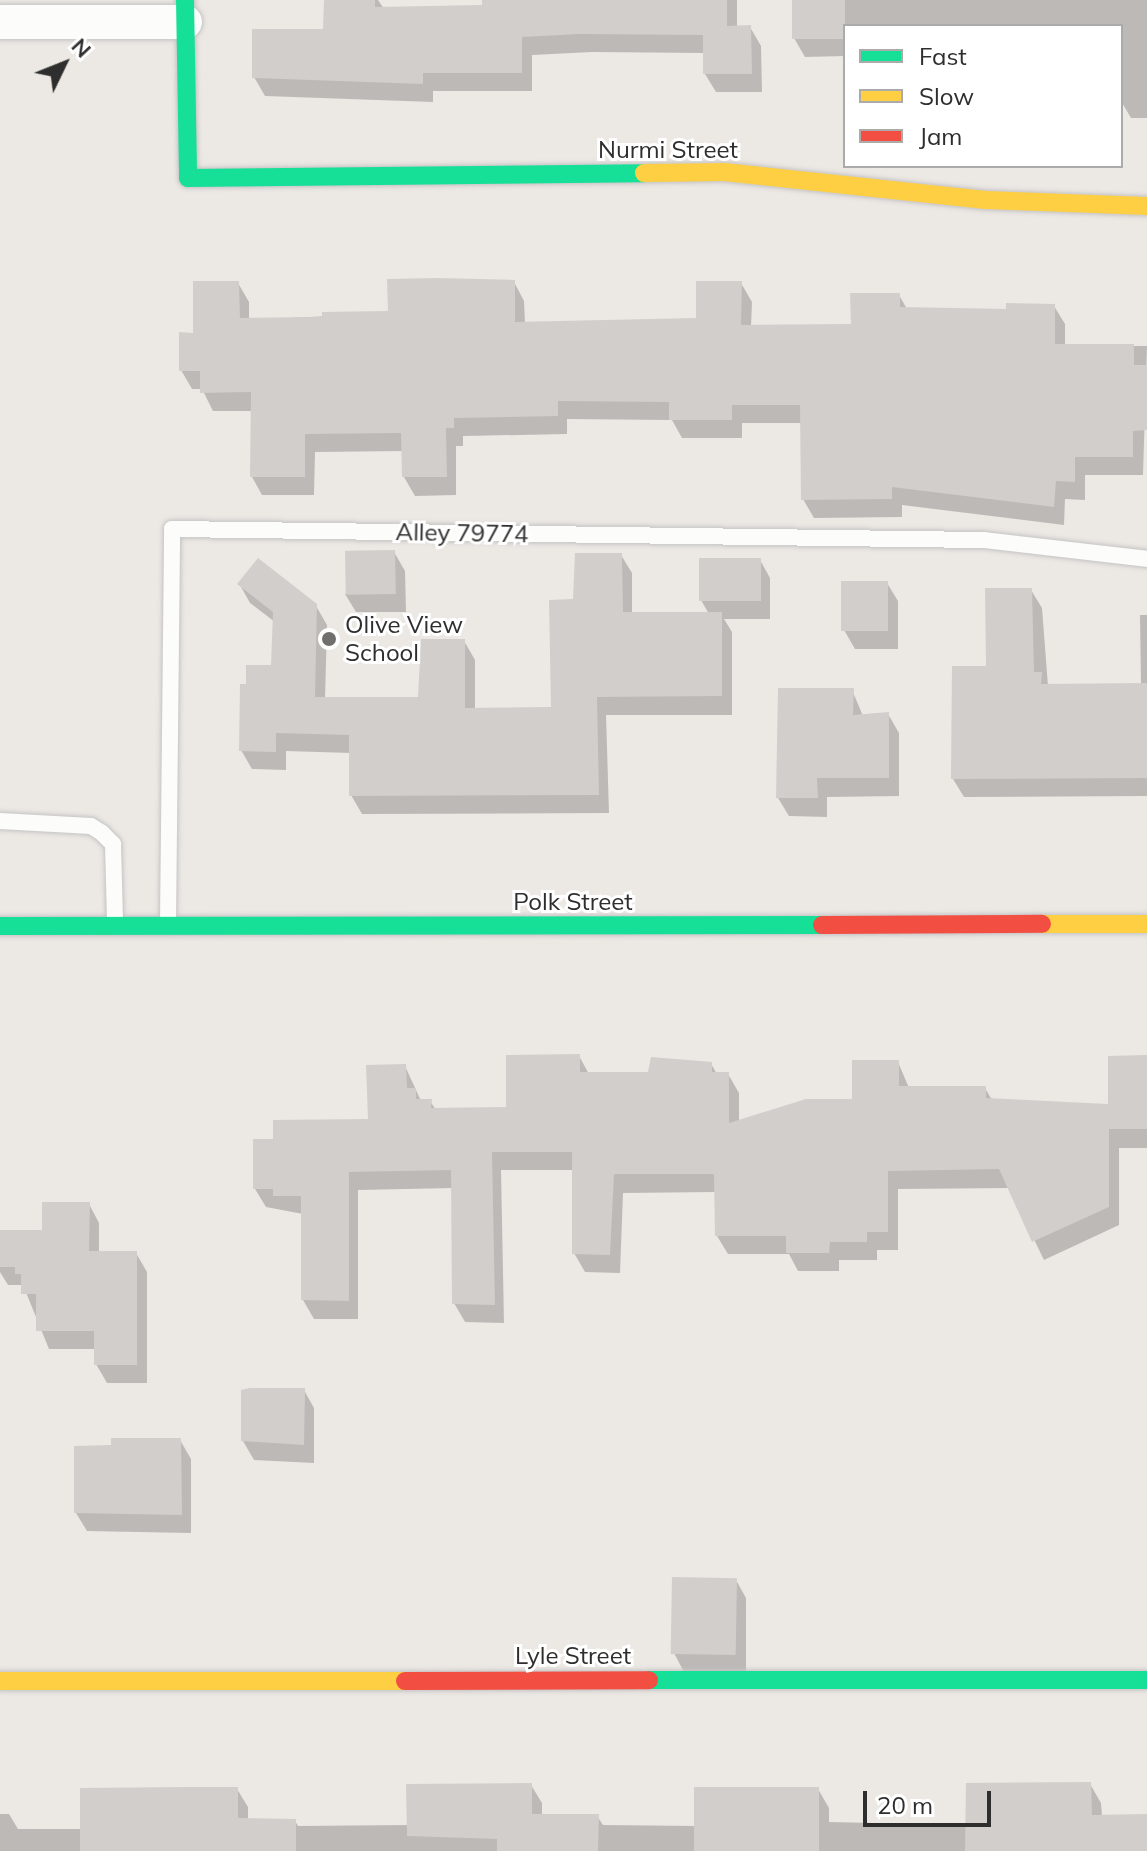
<!DOCTYPE html>
<style>
body{margin:0}
#map{position:relative;width:1147px;height:1851px;overflow:hidden;background:#ece8e4;font-family:Mulish,sans-serif}
div>[style]{position:absolute}
.shadow>*{inset:0;background:#0003}
.building>*{inset:0;background:#d1cecb;transform-origin:0 0}
.roads{filter:drop-shadow(0 0 2px #c5c4c5) drop-shadow(0 0 2px #c5c4c5)}
.lane>*{height:16px;margin:-8px;padding:0 8px;transform-origin:8px;border-radius:8px;background:#fcfcfb}
.street>*{height:34px;margin:-17px;padding:0 17px;transform-origin:17px;border-radius:17px;background:#fcfcfb}
.fast>*{height:18px;margin:-9px;padding:0 9px;transform-origin:9px;border-radius:9px;background:#16e098}
.slow>*{height:18px;margin:-9px;padding:0 9px;transform-origin:9px;border-radius:9px;background:#ffcf43}
.jam>*{height:18px;margin:-9px;padding:0 9px;transform-origin:9px;border-radius:9px;background:#f24e42}
.dots>*{width:22px;height:22px;translate:-50% -50%;box-sizing:border-box;border:4px solid #fff;border-radius:50%}
span{translate:-50% -50%;white-space:nowrap;text-align:center;line-height:1.15;-webkit-text-stroke:6px #fff;paint-order:stroke}
.street-label{font-size:24px;color:#2e2e2e}
.poi-label{font-size:24px;color:#2e2e2e}
.left{translate:0 -50%;text-align:left}
.legend{position:absolute;left:843px;top:24px;width:280px;height:144px;box-sizing:border-box;background:#fff;border:2px solid #ababab;margin:0;padding:10px 14px;list-style:none;font-size:24px;color:#2e2e2e}
.legend li{display:flex;align-items:center;gap:16px;height:40px}
.legend b{width:40px;border:2px solid #ababab}
.north{position:absolute;left:24px;top:24px;width:80px;height:80px;-webkit-text-stroke:6px #fff;paint-order:stroke;rotate:47deg;font-size:22px;font-weight:700;line-height:32px;text-align:center;color:#2e2e2e}
.north::after{content:'';display:block;margin:auto;width:28px;height:36px;background:#2e2e2e;clip-path:polygon(50% 0,100% 100%,50% 72%,0 100%)}
.scale{position:absolute;left:863px;top:1791px;width:128px;height:36px;box-sizing:border-box;border:4px solid #2e2e2e;border-top:0;padding-left:10px;font-size:24px;line-height:28px;white-space:nowrap;color:#2e2e2e;-webkit-text-stroke:6px #fff;paint-order:stroke}
</style>
<div id="map">
<div class="shadow">
<i style="clip-path:polygon(326px 0,378px 0,384px 9px,484px 7px,484px 0,737px 0,737px 27px,750px 27px,761px 46px,762px 92px,716px 92px,705px 74px,705px 53px,592px 52px,532px 55px,532px 91px,433px 91px,433px 102px,265px 96px,254px 77px,325px 31px)"></i>
<i style="clip-path:polygon(795px 0,1147px 0,1147px 118px,1131px 118px,1121px 101px,1121px 26px,845px 26px,845px 56px,805px 57px,794px 38px)"></i>
<i style="clip-path:polygon(514px 282px,524px 301px,525px 323px,698px 320px,741px 283px,752px 302px,751px 327px,853px 326px,899px 295px,907px 309px,1009px 311px,1054px 306px,1065px 324px,1065px 346px,1147px 346px,1143px 475px,1085px 475px,1085px 500px,1065px 499px,1064px 525px,902px 505px,902px 517px,814px 518px,803px 499px,802px 423px,742px 423px,742px 438px,682px 438px,672px 420px,567px 419px,567px 434px,463px 436px,463px 446px,456px 446px,456px 495px,415px 496px,404px 477px,403px 451px,315px 452px,314px 495px,262px 495px,252px 477px,253px 411px,213px 411px,202px 389px,192px 389px,181px 370px,195px 335px,238px 283px,249px 302px,249px 320px,390px 313px)"></i>
<i style="clip-path:polygon(394px 552px,405px 571px,406px 612px,356px 612px,345px 594px)"></i>
<i style="clip-path:polygon(621px 555px,632px 573px,632px 614px,709px 614px,701px 600px,760px 560px,770px 578px,770px 619px,724px 619px,732px 632px,732px 715px,606px 715px,609px 813px,362px 814px,351px 795px,351px 753px,286px 751px,286px 770px,252px 769px,241px 750px,248px 686px,273px 668px,275px 622px,250px 603px,240px 585px,316px 606px,327px 625px,325px 699px,419px 699px,464px 641px,475px 660px,475px 710px,553px 709px,575px 601px)"></i>
<i style="clip-path:polygon(887px 583px,898px 601px,898px 649px,855px 649px,844px 630px)"></i>
<i style="clip-path:polygon(1031px 590px,1042px 608px,1048px 686px,1141px 685px,1140px 615px,1147px 615px,1147px 796px,964px 797px,953px 779px,988px 668px)"></i>
<i style="clip-path:polygon(852px 690px,863px 716px,888px 714px,899px 733px,899px 796px,827px 797px,827px 817px,789px 816px,778px 798px)"></i>
<i style="clip-path:polygon(579px 1056px,589px 1074px,650px 1074px,653px 1059px,711px 1064px,717px 1074px,728px 1074px,739px 1093px,739px 1122px,854px 1101px,898px 1062px,909px 1088px,985px 1088px,992px 1100px,1110px 1106px,1147px 1057px,1147px 1148px,1119px 1148px,1119px 1225px,1044px 1260px,1009px 1188px,898px 1189px,898px 1250px,877px 1250px,877px 1260px,839px 1260px,839px 1271px,798px 1271px,789px 1254px,728px 1254px,717px 1236px,716px 1192px,623px 1193px,620px 1273px,585px 1272px,574px 1253px,574px 1170px,501px 1170px,504px 1323px,465px 1322px,454px 1303px,453px 1188px,358px 1190px,358px 1319px,314px 1319px,303px 1300px,303px 1214px,266px 1207px,255px 1189px,275px 1141px,370px 1120px,405px 1066px,421px 1101px,430px 1101px,436px 1110px,508px 1109px)"></i>
<i style="clip-path:polygon(89px 1204px,99px 1223px,99px 1253px,136px 1253px,147px 1272px,147px 1383px,107px 1383px,96px 1364px,96px 1349px,49px 1349px,23px 1285px,8px 1285px,0 1272px,0 1232px,44px 1232px)"></i>
<i style="clip-path:polygon(304px 1390px,314px 1408px,314px 1463px,254px 1460px,243px 1441px)"></i>
<i style="clip-path:polygon(180px 1440px,191px 1459px,191px 1533px,87px 1531px,76px 1513px)"></i>
<i style="clip-path:polygon(736px 1580px,746px 1598px,746px 1673px,684px 1672px,674px 1653px)"></i>
<i style="clip-path:polygon(1090px 1784px,1101px 1803px,1102px 1816px,1147px 1816px,1147px 1851px,0 1851px,0 1814px,9px 1814px,18px 1829px,82px 1829px,237px 1789px,248px 1807px,248px 1820px,295px 1821px,298px 1826px,409px 1825px,531px 1785px,542px 1803px,542px 1816px,597px 1816px,603px 1825px,696px 1826px,818px 1789px,829px 1808px,829px 1822px,967px 1825px)"></i>
</div>
<div class="building">
<i style="clip-path:polygon(324px 0,375px 0,375px 7px,482px 5px,482px 0,727px 0,727px 26px,751px 25px,752px 74px,703px 74px,703px 35px,580px 34px,522px 37px,522px 73px,423px 73px,423px 84px,252px 78px,252px 29px,323px 29px)"></i>
<i style="left:792px;top:0;width:53px;height:39px"></i>
<i style="clip-path:polygon(437px 278px,515px 280px,515px 322px,696px 318px,696px 281px,742px 281px,741px 325px,851px 324px,850px 293px,900px 293px,900px 307px,1006px 309px,1006px 303px,1055px 304px,1055px 344px,1134px 344px,1134px 365px,1147px 365px,1147px 430px,1133px 431px,1133px 457px,1075px 457px,1075px 482px,1056px 481px,1054px 507px,892px 487px,892px 499px,801px 500px,800px 405px,732px 405px,732px 420px,669px 420px,669px 402px,558px 401px,558px 416px,454px 418px,454px 428px,446px 428px,447px 477px,402px 477px,401px 433px,305px 434px,305px 477px,250px 477px,251px 392px,200px 393px,200px 371px,179px 371px,179px 332px,193px 333px,193px 281px,239px 281px,240px 318px,322px 317px,322px 312px,388px 311px,387px 279px)"></i>
<i style="left:395px;top:550px;width:44px;height:50px;rotate:89deg"></i>
<i style="clip-path:polygon(575px 553px,622px 553px,623px 612px,722px 612px,722px 696px,597px 697px,599px 795px,349px 796px,349px 735px,276px 733px,276px 752px,239px 751px,240px 684px,246px 684px,246px 665px,271px 665px,273px 612px,237px 584px,258px 558px,317px 604px,315px 697px,418px 697px,421px 639px,465px 639px,465px 708px,551px 707px,549px 600px,573px 599px)"></i>
<i style="left:699px;top:558px;width:62px;height:43px"></i>
<i style="left:841px;top:581px;width:47px;height:50px"></i>
<i style="clip-path:polygon(985px 588px,1032px 588px,1034px 672px,1042px 672px,1041px 684px,1147px 683px,1147px 778px,951px 779px,952px 666px,986px 666px)"></i>
<i style="clip-path:polygon(778px 688px,854px 688px,853px 715px,889px 712px,889px 778px,817px 778px,818px 798px,776px 798px)"></i>
<i style="clip-path:polygon(580px 1054px,580px 1072px,648px 1072px,651px 1057px,712px 1062px,712px 1072px,729px 1072px,729px 1123px,806px 1099px,852px 1099px,852px 1060px,899px 1060px,899px 1086px,986px 1086px,986px 1098px,1108px 1104px,1108px 1056px,1147px 1055px,1147px 1129px,1109px 1129px,1109px 1207px,1032px 1242px,999px 1169px,888px 1171px,888px 1232px,867px 1232px,867px 1242px,830px 1242px,829px 1253px,786px 1253px,786px 1236px,715px 1236px,714px 1174px,614px 1174px,610px 1255px,572px 1254px,572px 1152px,492px 1152px,495px 1305px,452px 1304px,451px 1170px,349px 1172px,349px 1301px,301px 1300px,301px 1196px,273px 1196px,273px 1189px,253px 1189px,253px 1139px,273px 1139px,273px 1120px,368px 1119px,366px 1065px,406px 1064px,407px 1088px,416px 1088px,416px 1099px,432px 1099px,431px 1108px,506px 1107px,506px 1055px)"></i>
<i style="clip-path:polygon(42px 1202px,90px 1202px,89px 1251px,137px 1251px,137px 1365px,94px 1365px,94px 1331px,36px 1331px,36px 1294px,21px 1294px,21px 1274px,15px 1274px,15px 1267px,0 1267px,0 1230px,42px 1230px)"></i>
<i style="clip-path:polygon(250px 1388px,305px 1388px,304px 1445px,241px 1441px,241px 1390px)"></i>
<i style="clip-path:polygon(111px 1438px,181px 1438px,182px 1515px,74px 1513px,74px 1446px,111px 1445px)"></i>
<i style="left:672px;top:1577px;width:65px;height:77px;rotate:1deg"></i>
<i style="clip-path:polygon(1091px 1782px,1092px 1815px,1147px 1814px,1147px 1851px,965px 1851px,966px 1783px)"></i>
<i style="clip-path:polygon(532px 1783px,532px 1814px,599px 1814px,598px 1851px,497px 1851px,497px 1839px,407px 1836px,406px 1784px)"></i>
<i style="clip-path:polygon(190px 1787px,238px 1787px,238px 1818px,296px 1819px,296px 1851px,80px 1851px,80px 1788px)"></i>
<i style="left:694px;top:1787px;width:125px;height:64px"></i>
</div>
<div class="roads">
<div class="lane">
<i style="left:0;top:821px;width:91px;rotate:3.1deg"></i>
<i style="left:91px;top:826px;width:13px;rotate:32deg"></i>
<i style="left:102px;top:833px;width:16px;rotate:45deg"></i>
<i style="left:113px;top:844px;width:78px;rotate:88.5deg"></i>
<i style="left:168px;top:924px;width:395px;rotate:-89.4deg"></i>
<i style="left:172px;top:529px;width:812px;rotate:0.78deg"></i>
<i style="left:984px;top:540px;width:164px;rotate:6.6deg"></i>
</div>
<div class="street">
<i style="left:0;top:22px;width:185px"></i>
</div>
<div class="fast">
<i style="left:185px;top:0;width:178px;rotate:89deg"></i>
<i style="left:188px;top:178px;width:456px;rotate:-0.6deg"></i>
<i style="left:0;top:926px;width:822px;rotate:-0.07deg"></i>
<i style="left:649px;top:1680px;width:498px"></i>
</div>
<div class="slow">
<i style="left:644px;top:173px;width:80px;rotate:-0.7deg"></i>
<i style="left:724px;top:172px;width:263px;rotate:6.1deg"></i>
<i style="left:986px;top:200px;width:161px;rotate:2.1deg"></i>
<i style="left:1042px;top:924px;width:105px"></i>
<i style="left:0;top:1681px;width:405px"></i>
</div>
<div class="jam">
<i style="left:822px;top:925px;width:220px;rotate:-0.3deg"></i>
<i style="left:405px;top:1681px;width:244px;rotate:-0.2deg"></i>
</div>
</div>
<div class="dots">
<i style="left:329px;top:639px;background:#706f6e"></i>
</div>
<div class="street-label">
<span style="left:668px;top:150px">Nurmi Street</span>
<span style="left:462px;top:533px;rotate:1deg">Alley 79774</span>
<span style="left:573px;top:902px">Polk Street</span>
<span style="left:573px;top:1656px">Lyle Street</span>
</div>
<div class="poi-label">
<span class="left" style="left:345px;top:639px">Olive View<br>School</span>
</div>
<ul class="legend">
<li><b style="height:10px;background:#16e098"></b>Fast</li>
<li><b style="height:10px;background:#ffcf43"></b>Slow</li>
<li><b style="height:10px;background:#f24e42"></b>Jam</li>
</ul>
<div class="north">N</div>
<div class="scale">20 m</div>
</div>
